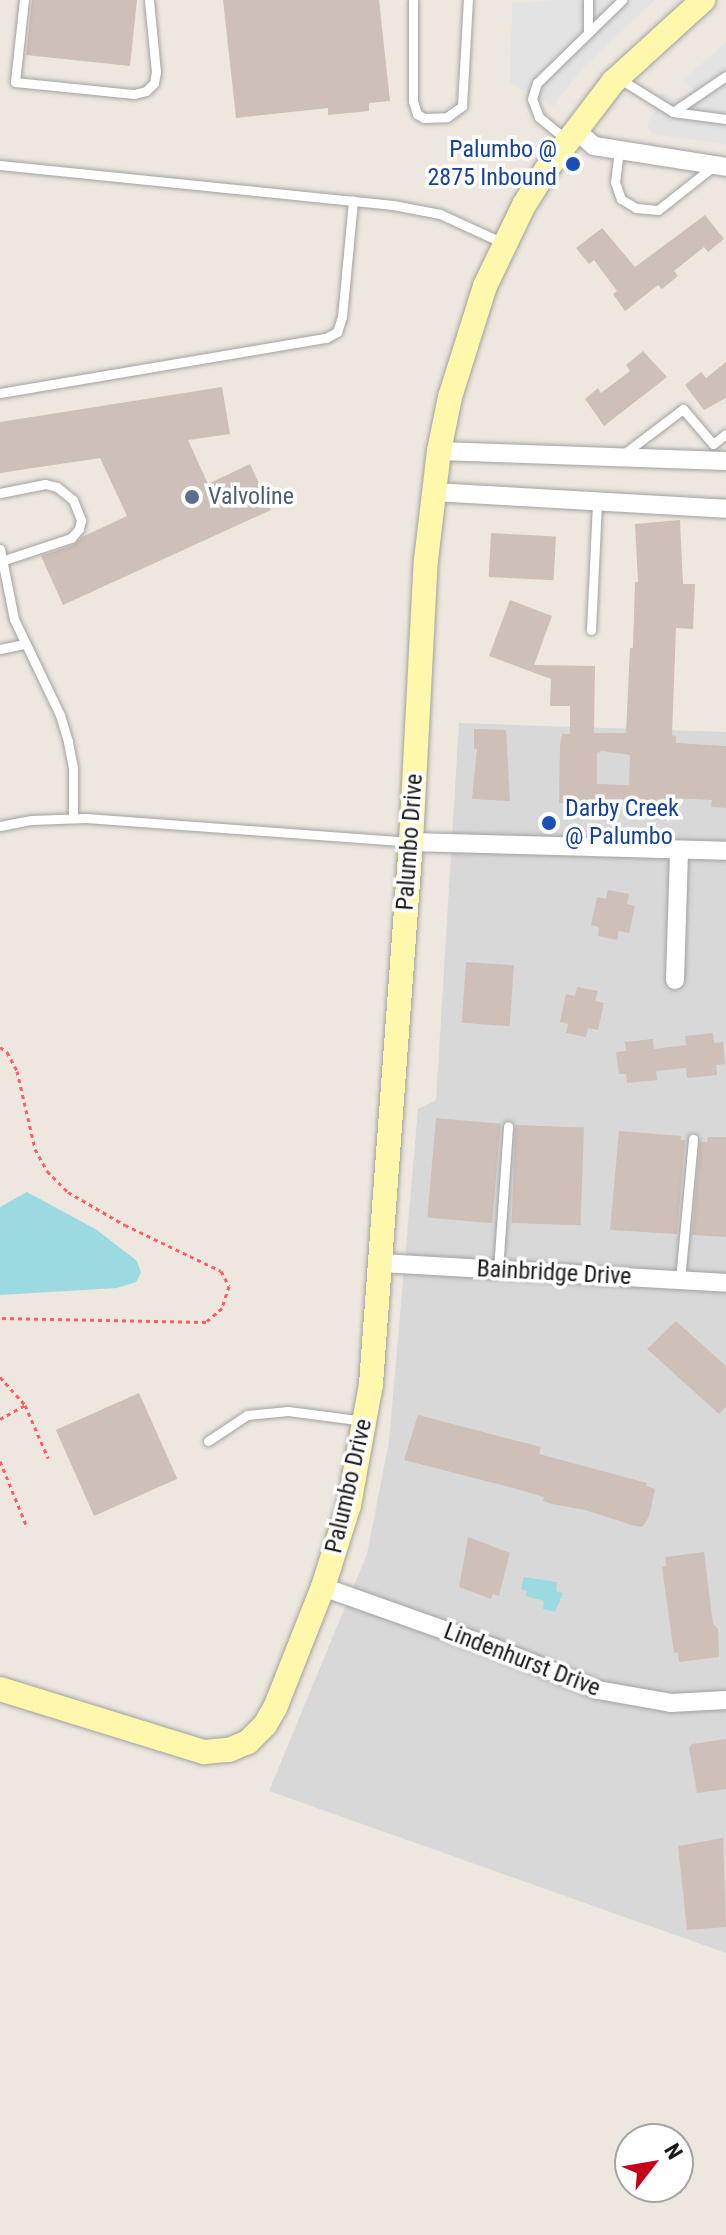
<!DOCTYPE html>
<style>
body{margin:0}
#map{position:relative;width:726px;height:2235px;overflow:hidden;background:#eee7df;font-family:"Roboto Condensed",sans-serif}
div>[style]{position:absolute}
.residential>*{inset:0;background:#d9d8d8}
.parking>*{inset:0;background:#e3e3e3}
.water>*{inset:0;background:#9bdae0}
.building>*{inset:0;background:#cebfb8;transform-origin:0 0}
.path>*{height:3px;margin-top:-1.5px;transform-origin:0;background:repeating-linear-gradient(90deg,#ff5f64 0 4px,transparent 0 8px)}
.roads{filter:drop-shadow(0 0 2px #a2a2a2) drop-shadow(0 0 2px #a2a2a2)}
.lane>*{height:9px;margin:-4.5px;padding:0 4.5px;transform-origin:4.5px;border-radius:4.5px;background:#fff}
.street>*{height:18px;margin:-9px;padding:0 9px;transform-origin:9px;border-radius:9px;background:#fff}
.secondary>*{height:24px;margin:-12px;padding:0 12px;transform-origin:12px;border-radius:12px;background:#fff7ac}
.dots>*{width:22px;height:22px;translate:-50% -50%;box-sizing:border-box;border:4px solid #fff;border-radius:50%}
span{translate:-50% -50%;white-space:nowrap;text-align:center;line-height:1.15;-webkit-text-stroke:7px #fff;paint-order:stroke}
.transit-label{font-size:24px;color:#164399}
.right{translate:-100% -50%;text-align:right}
.left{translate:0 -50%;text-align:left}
.service-label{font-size:24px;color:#4e5e75}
.street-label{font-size:24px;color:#1b1b1b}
.north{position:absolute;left:614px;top:2123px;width:80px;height:80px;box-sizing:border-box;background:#fff;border:2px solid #a4a4a4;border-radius:50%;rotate:59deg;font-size:22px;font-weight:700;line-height:32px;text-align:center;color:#1b1b1b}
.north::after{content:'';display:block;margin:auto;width:28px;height:36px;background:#c6001b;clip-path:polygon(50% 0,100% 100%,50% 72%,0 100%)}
</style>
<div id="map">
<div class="residential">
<i style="clip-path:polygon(459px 723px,726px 732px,726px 1953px,269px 1791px,367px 1554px,389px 1441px,418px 1109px,436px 1100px)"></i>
</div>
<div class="parking">
<i style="clip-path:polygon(559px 0,655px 0,583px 68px,553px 106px,510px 83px,512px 3px)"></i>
<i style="clip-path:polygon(726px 42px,726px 144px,652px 134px,647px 126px,662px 93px,674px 99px,688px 96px,694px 90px,683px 80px)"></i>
</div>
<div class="water">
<i style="clip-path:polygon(27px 1192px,97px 1230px,137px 1261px,141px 1273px,136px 1282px,117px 1288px,0 1295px,0 1207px)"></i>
<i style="clip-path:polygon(524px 1577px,557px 1582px,556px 1591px,563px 1593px,555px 1612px,543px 1609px,544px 1601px,526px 1596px,527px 1591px,521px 1589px)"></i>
</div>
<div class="building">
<i style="clip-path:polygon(32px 0,137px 0,130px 66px,26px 55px)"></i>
<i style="clip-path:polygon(223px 0,379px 0,390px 101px,369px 103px,369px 111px,328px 115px,328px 108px,236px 118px)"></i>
<i style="clip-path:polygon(705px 215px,724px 239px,708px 252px,704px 247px,674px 271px,678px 276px,662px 289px,658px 285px,625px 311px,613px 294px,617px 291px,594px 260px,589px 264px,576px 248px,602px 228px,635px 267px)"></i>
<i style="clip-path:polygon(643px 351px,667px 377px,604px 426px,585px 399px,598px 388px,601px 393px,630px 371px,626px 365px)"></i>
<i style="clip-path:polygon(726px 362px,726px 398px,704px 410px,685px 385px,701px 372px,706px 378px)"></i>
<i style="clip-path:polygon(222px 387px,230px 434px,188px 440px,208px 484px,250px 464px,271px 510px,63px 605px,41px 556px,73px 545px,82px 537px,127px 516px,100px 458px,0 473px,0 422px)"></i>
<i style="clip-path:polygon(evenodd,680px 520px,683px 584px,695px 584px,693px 629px,676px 628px,672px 735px,676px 736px,676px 743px,726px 746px,726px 808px,711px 807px,712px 800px,673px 798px,657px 799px,656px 807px,559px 803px,560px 747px,562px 734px,570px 734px,570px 706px,550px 706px,551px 679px,489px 656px,510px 600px,552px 616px,534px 665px,595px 666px,594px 733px,626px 733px,630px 648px,633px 648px,635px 582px,638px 582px,635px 524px,680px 520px,602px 751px,630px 755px,629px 785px,597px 784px,597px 753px,602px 751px)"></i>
<i style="left:491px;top:533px;width:65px;height:44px;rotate:3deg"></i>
<i style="clip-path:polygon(474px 729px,506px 730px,510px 801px,472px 799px,477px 749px,474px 749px)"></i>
<i style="clip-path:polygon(608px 890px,629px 894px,627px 904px,635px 906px,629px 933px,619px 931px,617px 940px,598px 936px,599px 927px,591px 925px,597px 897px,606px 899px)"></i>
<i style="left:466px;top:962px;width:48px;height:61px;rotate:4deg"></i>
<i style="clip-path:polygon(577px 987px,598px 991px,595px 1001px,604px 1003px,598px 1030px,588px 1028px,586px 1037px,566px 1033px,568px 1024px,560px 1022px,566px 994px,575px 996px)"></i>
<i style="clip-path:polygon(713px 1033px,714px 1043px,723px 1042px,725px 1064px,716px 1065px,717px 1075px,687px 1078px,686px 1068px,656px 1071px,657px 1080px,627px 1083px,626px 1074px,619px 1074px,616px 1052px,626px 1051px,625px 1042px,653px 1039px,654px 1049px,686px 1045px,685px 1036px)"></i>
<i style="left:436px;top:1118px;width:65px;height:100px;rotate:5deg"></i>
<i style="left:515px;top:1125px;width:69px;height:98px;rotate:2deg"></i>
<i style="clip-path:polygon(619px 1131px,681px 1136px,681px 1140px,685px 1140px,677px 1234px,610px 1230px)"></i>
<i style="clip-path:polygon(708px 1137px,726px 1137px,726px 1237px,692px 1235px,700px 1142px,707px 1142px)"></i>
<i style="clip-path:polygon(676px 1321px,726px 1366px,726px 1407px,719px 1414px,647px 1349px)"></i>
<i style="left:139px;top:1393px;width:94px;height:91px;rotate:66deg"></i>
<i style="clip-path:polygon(418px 1415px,541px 1447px,539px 1454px,647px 1483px,646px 1486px,655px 1489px,649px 1517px,642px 1527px,635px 1526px,585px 1510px,552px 1504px,543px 1501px,544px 1497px,513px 1488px,404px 1460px)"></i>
<i style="clip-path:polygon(468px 1537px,510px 1553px,499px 1596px,493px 1594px,491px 1599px,459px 1587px)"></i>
<i style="clip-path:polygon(704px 1552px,713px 1624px,718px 1629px,719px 1657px,679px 1662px,678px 1652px,674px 1653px,662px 1567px,666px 1566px,665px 1557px)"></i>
<i style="clip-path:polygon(726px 1739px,726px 1789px,697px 1793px,689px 1748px,692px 1744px)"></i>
<i style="clip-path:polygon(723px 1838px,726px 1927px,687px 1930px,678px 1846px)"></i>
</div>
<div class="path">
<i style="left:0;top:1047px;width:9px;rotate:36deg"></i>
<i style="left:7px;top:1052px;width:21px;rotate:62deg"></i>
<i style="left:17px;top:1071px;width:80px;rotate:77deg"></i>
<i style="left:35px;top:1149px;width:25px;rotate:61deg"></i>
<i style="left:47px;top:1171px;width:30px;rotate:45deg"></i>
<i style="left:68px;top:1192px;width:66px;rotate:30.1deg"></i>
<i style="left:125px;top:1225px;width:106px;rotate:25.6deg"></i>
<i style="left:221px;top:1271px;width:17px;rotate:62deg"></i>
<i style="left:229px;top:1286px;width:23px;rotate:108deg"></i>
<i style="left:222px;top:1308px;width:21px;rotate:139deg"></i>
<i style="left:206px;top:1322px;width:206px;rotate:-178.9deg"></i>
<i style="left:0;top:1377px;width:38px;rotate:48deg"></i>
<i style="left:25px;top:1405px;width:58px;rotate:66.5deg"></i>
<i style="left:0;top:1419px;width:29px;rotate:-29deg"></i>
<i style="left:0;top:1461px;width:71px;rotate:67.8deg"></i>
</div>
<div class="roads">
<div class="lane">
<i style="left:24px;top:0;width:82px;rotate:96.3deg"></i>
<i style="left:15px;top:82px;width:120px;rotate:5.8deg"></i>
<i style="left:134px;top:94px;width:12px;rotate:-14deg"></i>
<i style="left:146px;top:91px;width:11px;rotate:-45deg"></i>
<i style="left:154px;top:83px;width:11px;rotate:-80deg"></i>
<i style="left:156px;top:72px;width:72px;rotate:-95.6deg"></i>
<i style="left:413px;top:0;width:101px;rotate:90deg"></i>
<i style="left:413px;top:101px;width:14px;rotate:73deg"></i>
<i style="left:417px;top:114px;width:8px;rotate:30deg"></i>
<i style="left:424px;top:118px;width:23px;rotate:-2deg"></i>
<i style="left:447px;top:117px;width:19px;rotate:-36deg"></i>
<i style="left:462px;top:106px;width:106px;rotate:-86.8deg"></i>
<i style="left:588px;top:33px;width:33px;rotate:-90deg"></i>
<i style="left:620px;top:79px;width:62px;rotate:31.9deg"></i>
<i style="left:673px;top:112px;width:53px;rotate:7.5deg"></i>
<i style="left:673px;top:112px;width:64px;rotate:-34.2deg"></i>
<i style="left:567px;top:140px;width:36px;rotate:-141deg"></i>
<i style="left:539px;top:117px;width:19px;rotate:-111deg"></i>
<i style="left:532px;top:99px;width:17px;rotate:-73deg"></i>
<i style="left:537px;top:83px;width:119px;rotate:-44.3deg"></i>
<i style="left:619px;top:150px;width:32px;rotate:97deg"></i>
<i style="left:615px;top:182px;width:18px;rotate:71deg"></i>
<i style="left:621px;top:199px;width:17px;rotate:31deg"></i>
<i style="left:636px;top:208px;width:22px;rotate:5deg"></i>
<i style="left:658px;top:210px;width:73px;rotate:-38.3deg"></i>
<i style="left:0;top:165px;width:395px;rotate:5.8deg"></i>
<i style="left:393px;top:205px;width:48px;rotate:10.8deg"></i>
<i style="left:440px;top:214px;width:69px;rotate:24.7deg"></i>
<i style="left:0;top:393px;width:331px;rotate:-9.6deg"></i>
<i style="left:326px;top:338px;width:13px;rotate:-29deg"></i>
<i style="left:337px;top:332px;width:16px;rotate:-72deg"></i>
<i style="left:342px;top:317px;width:117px;rotate:-84.6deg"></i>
<i style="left:621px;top:456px;width:78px;rotate:-37.2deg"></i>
<i style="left:683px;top:409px;width:46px;rotate:49.4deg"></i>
<i style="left:713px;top:444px;width:16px;rotate:-38deg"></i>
<i style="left:0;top:493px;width:46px;rotate:-11.3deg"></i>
<i style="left:45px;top:484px;width:12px;rotate:14deg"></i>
<i style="left:57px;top:487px;width:21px;rotate:39deg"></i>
<i style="left:73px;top:500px;width:22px;rotate:68deg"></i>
<i style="left:81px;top:520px;width:9px;rotate:103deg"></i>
<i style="left:79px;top:529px;width:12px;rotate:132deg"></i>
<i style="left:71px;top:538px;width:71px;rotate:161.8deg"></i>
<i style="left:0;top:549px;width:71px;rotate:78.7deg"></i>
<i style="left:14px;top:619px;width:106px;rotate:64.4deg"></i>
<i style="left:60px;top:715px;width:28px;rotate:73deg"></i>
<i style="left:68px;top:742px;width:26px;rotate:79deg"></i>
<i style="left:73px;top:768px;width:50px;rotate:90deg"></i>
<i style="left:591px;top:630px;width:129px;rotate:-87.3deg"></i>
<i style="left:0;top:649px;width:25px;rotate:-12deg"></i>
<i style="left:0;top:826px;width:32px;rotate:-11deg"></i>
<i style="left:31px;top:820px;width:55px;rotate:-2.1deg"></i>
<i style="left:86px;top:818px;width:326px;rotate:4.2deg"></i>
<i style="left:498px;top:1270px;width:144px;rotate:-86deg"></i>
<i style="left:680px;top:1280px;width:142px;rotate:-84.7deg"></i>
<i style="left:208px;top:1441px;width:47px;rotate:-33.7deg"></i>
<i style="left:247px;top:1415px;width:41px;rotate:-5.6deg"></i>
<i style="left:288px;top:1411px;width:77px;rotate:7.5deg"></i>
</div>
<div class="street">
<i style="left:575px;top:129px;width:25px;rotate:42deg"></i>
<i style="left:594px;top:146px;width:134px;rotate:9deg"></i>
<i style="left:439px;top:451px;width:287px;rotate:2deg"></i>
<i style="left:434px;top:492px;width:292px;rotate:3.3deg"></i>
<i style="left:411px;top:842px;width:315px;rotate:1.6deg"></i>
<i style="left:675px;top:980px;width:130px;rotate:-88.2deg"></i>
<i style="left:382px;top:1263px;width:345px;rotate:3.3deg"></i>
<i style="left:323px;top:1587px;width:182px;rotate:19.6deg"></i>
<i style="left:494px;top:1648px;width:112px;rotate:22deg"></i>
<i style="left:598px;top:1690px;width:74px;rotate:10.1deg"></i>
<i style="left:671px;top:1703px;width:55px;rotate:-3.1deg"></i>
</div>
<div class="secondary">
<i style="left:0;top:1689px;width:214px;rotate:17.2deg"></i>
<i style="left:204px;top:1752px;width:25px;rotate:-5deg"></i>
<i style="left:229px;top:1750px;width:21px;rotate:-23deg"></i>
<i style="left:248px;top:1742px;width:24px;rotate:-45deg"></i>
<i style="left:265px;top:1725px;width:20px;rotate:-60deg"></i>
<i style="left:275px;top:1708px;width:130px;rotate:-68.4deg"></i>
<i style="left:323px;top:1587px;width:86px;rotate:-72.4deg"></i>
<i style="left:349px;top:1505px;width:123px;rotate:-79.7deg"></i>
<i style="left:371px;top:1384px;width:543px;rotate:-85.78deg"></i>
<i style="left:411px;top:842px;width:282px;rotate:-87deg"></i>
<i style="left:426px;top:560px;width:110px;rotate:-83.2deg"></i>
<i style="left:439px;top:451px;width:55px;rotate:-78.5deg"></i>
<i style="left:450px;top:397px;width:116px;rotate:-72.5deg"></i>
<i style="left:485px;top:286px;width:90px;rotate:-64.3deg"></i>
<i style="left:524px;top:205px;width:41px;rotate:-57.8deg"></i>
<i style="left:546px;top:170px;width:111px;rotate:-52.7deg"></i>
<i style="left:613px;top:82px;width:122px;rotate:-42.3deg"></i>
</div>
</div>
<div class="dots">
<i style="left:573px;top:164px;background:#1a4fb4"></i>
<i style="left:192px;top:497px;background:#5c6f8a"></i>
<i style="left:549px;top:823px;background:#1a4fb4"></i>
</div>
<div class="transit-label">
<span class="right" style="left:557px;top:164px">Palumbo @<br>2875 Inbound</span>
<span class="left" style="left:565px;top:823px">Darby Creek<br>@ Palumbo</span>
</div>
<div class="service-label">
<span class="left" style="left:208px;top:497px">Valvoline</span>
</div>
<div class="street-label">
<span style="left:410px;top:842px;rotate:-86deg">Palumbo Drive</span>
<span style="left:554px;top:1273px;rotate:3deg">Bainbridge Drive</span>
<span style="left:349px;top:1486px;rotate:-77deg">Palumbo Drive</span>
<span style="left:522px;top:1660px;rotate:21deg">Lindenhurst Drive</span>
</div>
<div class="north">N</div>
</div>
